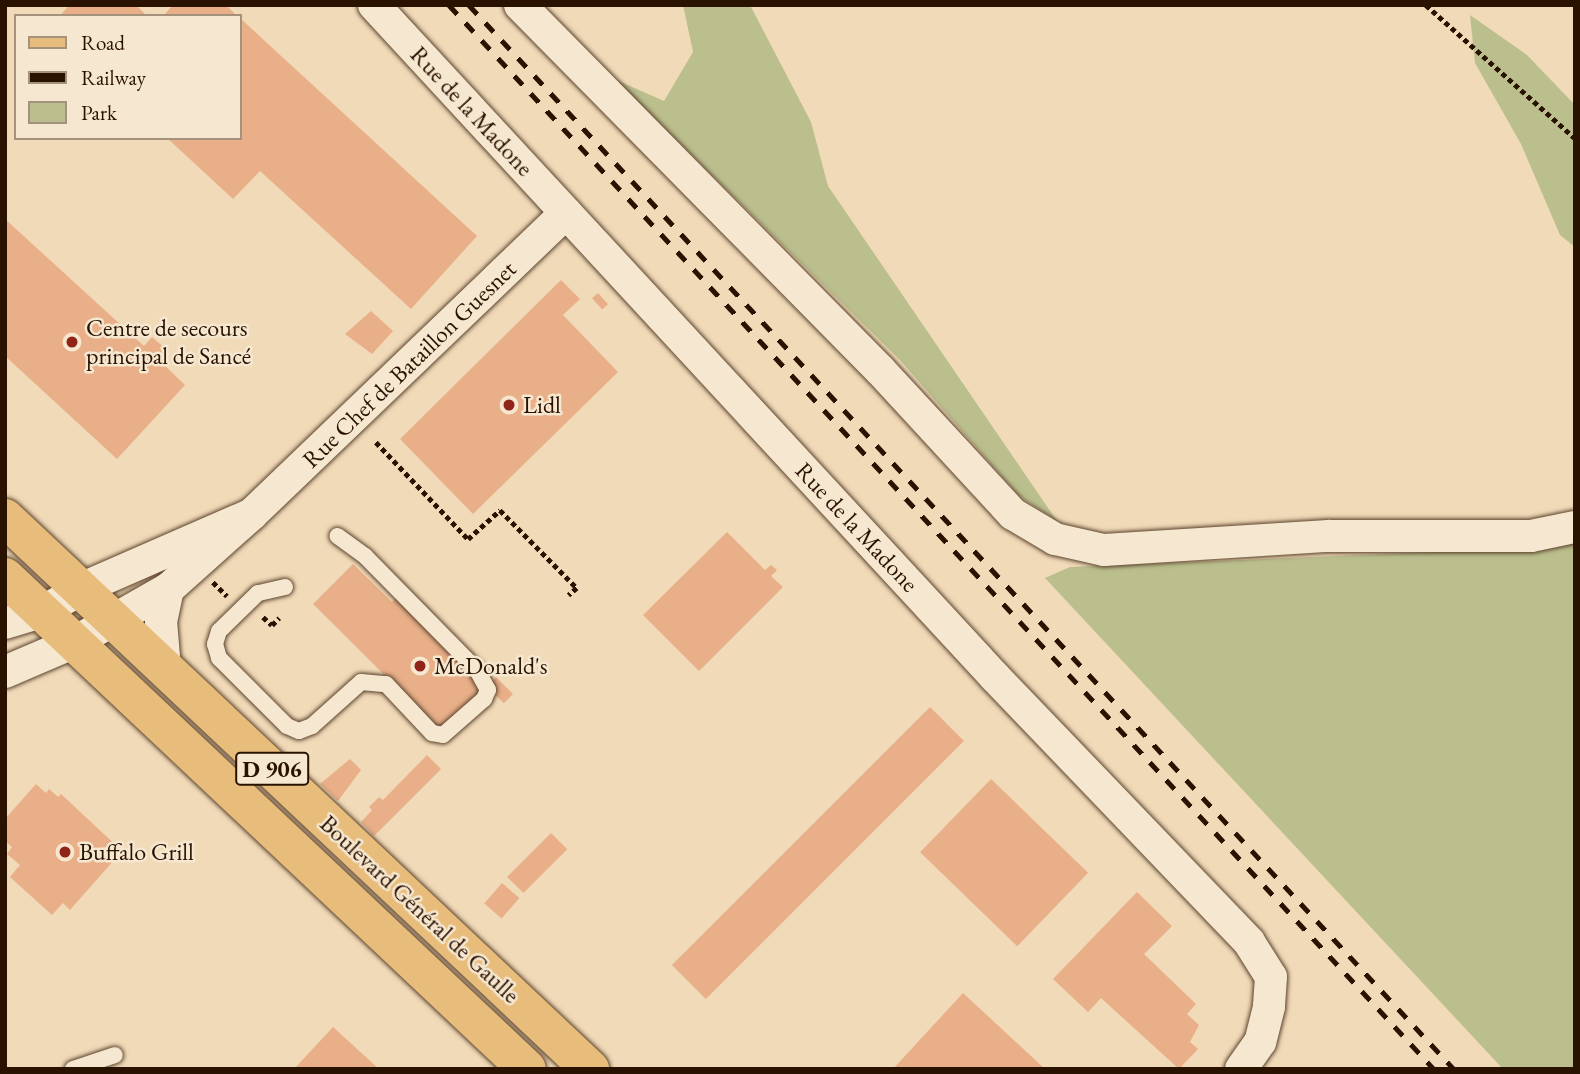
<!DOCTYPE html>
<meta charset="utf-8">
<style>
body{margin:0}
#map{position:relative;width:1580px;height:1074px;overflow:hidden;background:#f1dab8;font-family:"EB Garamond",serif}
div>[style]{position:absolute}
.green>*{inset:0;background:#bbbf8e}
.building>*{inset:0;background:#e8af88;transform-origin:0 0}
.path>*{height:4.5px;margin-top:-2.25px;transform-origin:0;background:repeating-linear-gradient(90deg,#2a1200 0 5px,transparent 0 8.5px)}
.roads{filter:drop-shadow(0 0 2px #5c442e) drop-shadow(0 0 2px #5c442e)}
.service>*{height:16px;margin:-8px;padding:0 8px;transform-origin:8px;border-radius:8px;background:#f6e7d1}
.minor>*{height:32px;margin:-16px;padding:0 16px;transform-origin:16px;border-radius:16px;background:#f6e7d1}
.primary>*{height:38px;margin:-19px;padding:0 19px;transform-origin:19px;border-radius:19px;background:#e8bd7c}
.rail>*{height:5px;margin-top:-2.5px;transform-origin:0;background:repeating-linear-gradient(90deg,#2a1200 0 12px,transparent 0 24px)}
.dots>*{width:19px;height:19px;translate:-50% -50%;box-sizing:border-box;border:4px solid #f6e7d1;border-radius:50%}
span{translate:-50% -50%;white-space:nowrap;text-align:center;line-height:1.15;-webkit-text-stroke:5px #f6e7d1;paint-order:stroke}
.shield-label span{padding:2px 5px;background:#f6e7d1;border:2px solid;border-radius:5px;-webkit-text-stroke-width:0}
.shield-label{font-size:23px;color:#2a1200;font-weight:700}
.street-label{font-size:24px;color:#2a1200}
.poi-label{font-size:24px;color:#2a1200}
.left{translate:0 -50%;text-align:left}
.frame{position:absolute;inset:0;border:7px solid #2a1200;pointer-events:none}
.legend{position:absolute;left:14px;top:14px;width:228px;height:126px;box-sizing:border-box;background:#f6e7d1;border:2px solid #a4927d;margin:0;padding:9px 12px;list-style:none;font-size:21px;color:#2a1200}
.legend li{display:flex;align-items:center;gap:14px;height:35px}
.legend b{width:35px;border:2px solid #a4927d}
</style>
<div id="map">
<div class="green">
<i style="clip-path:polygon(683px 5px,750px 5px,811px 122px,828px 186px,1057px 521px,1019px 496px,899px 359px,614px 79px,664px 101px,693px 52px)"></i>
<i style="clip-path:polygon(1470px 15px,1527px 55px,1575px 105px,1575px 247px,1560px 235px,1521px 144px,1475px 63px)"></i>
<i style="clip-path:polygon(1575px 543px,1575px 1069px,1503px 1069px,1045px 578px,1070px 567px,1553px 547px)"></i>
</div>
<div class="building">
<i style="clip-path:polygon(69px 5px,136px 5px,147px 16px,60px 16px)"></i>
<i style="clip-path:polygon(173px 5px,226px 5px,237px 16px,163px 16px)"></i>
<i style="clip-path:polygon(240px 18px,477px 236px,411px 309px,260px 171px,233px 199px,167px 138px,240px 138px)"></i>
<i style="clip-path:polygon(5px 219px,144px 346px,152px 337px,166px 349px,157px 358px,185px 385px,117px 459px,5px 356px)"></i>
<i style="clip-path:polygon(561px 280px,580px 299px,563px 315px,618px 372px,473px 514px,400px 439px)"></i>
<i style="left:598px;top:293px;width:15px;height:8px;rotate:48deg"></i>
<i style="clip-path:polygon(371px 311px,393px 331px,372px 354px,345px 334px)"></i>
<i style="clip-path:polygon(727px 532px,765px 570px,771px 565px,777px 570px,771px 576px,783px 587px,699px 671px,643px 615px)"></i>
<i style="clip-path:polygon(353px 564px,392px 602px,396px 598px,488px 690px,444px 734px,313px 604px)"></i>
<i style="left:496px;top:677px;width:24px;height:13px;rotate:45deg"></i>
<i style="left:930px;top:707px;width:48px;height:365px;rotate:45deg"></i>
<i style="clip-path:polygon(427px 755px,441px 769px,374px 836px,361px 822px,372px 810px,369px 807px,379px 797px,383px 800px)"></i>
<i style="clip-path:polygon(350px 759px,361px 770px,338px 801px,320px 784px)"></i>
<i style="left:991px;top:779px;width:135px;height:102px;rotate:44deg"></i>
<i style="clip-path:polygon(36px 784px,46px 793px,49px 789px,58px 797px,61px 794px,122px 851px,70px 910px,63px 903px,52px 915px,10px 877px,20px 865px,7px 854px,12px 847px,5px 841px,5px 819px)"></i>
<i style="left:551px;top:833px;width:23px;height:62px;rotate:45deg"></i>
<i style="left:502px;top:883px;width:23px;height:27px;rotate:41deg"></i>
<i style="clip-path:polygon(1137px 892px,1172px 926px,1144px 954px,1196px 1004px,1187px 1014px,1199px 1025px,1190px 1042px,1198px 1049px,1179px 1069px,1101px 998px,1088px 1012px,1053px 979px)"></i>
<i style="clip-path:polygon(963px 993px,1031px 1056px,1045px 1069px,893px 1069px)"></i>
<i style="clip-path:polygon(333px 1027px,379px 1069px,294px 1069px)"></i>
</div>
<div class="path">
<i style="left:1426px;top:5px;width:200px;rotate:41.8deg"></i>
<i style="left:376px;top:442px;width:134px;rotate:46.5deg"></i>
<i style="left:468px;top:539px;width:43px;rotate:-42.2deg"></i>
<i style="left:500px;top:510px;width:110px;rotate:45.4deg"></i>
<i style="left:577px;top:588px;width:11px;rotate:139deg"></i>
<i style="left:213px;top:582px;width:20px;rotate:45deg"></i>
<i style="left:263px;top:617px;width:12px;rotate:42deg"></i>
<i style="left:272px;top:625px;width:10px;rotate:-45deg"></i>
</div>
<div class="roads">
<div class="service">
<i style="left:285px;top:587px;width:28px;rotate:167deg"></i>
<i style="left:258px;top:593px;width:54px;rotate:135.7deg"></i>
<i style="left:219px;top:631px;width:14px;rotate:107deg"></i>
<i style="left:215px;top:644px;width:15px;rotate:74deg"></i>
<i style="left:219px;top:658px;width:96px;rotate:45deg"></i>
<i style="left:287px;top:726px;width:13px;rotate:23deg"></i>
<i style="left:299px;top:731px;width:14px;rotate:-21deg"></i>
<i style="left:312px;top:726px;width:66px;rotate:-41.9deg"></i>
<i style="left:361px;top:682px;width:25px;rotate:5deg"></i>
<i style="left:386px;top:684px;width:67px;rotate:46.8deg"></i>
<i style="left:432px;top:733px;width:11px;rotate:10deg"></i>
<i style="left:443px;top:735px;width:55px;rotate:-41.3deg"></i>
<i style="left:484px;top:699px;width:10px;rotate:-66deg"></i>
<i style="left:488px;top:690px;width:23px;rotate:-119deg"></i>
<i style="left:477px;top:670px;width:160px;rotate:-134.5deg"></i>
<i style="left:365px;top:556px;width:34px;rotate:-144deg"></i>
<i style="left:73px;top:1069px;width:44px;rotate:-18.4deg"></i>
</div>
<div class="minor">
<i style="left:374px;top:5px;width:915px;rotate:47.26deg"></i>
<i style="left:995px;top:677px;width:367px;rotate:46.2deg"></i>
<i style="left:1249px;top:942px;width:41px;rotate:57.8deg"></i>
<i style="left:1271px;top:977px;width:30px;rotate:94deg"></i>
<i style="left:1269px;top:1007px;width:36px;rotate:104deg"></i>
<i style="left:1260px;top:1042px;width:33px;rotate:125deg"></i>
<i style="left:520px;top:5px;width:513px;rotate:45.4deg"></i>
<i style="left:880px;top:370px;width:196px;rotate:47.3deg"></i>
<i style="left:1013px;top:514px;width:49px;rotate:30.8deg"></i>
<i style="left:1055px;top:539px;width:50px;rotate:12.7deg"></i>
<i style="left:1104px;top:550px;width:225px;rotate:-3.6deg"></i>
<i style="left:1329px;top:536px;width:202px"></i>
<i style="left:1531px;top:536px;width:45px;rotate:-11.6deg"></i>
<i style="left:252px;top:514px;width:435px;rotate:-43.8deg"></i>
<i style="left:5px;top:623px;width:39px;rotate:-17deg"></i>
<i style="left:42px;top:612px;width:48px;rotate:-30.3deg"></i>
<i style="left:83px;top:588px;width:184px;rotate:-23.6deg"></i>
<i style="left:252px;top:514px;width:113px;rotate:138.2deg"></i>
<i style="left:168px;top:589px;width:33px;rotate:102deg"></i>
<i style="left:161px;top:621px;width:48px;rotate:85.2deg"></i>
<i style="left:5px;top:672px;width:76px;rotate:-23.2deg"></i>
<i style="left:75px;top:642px;width:107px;rotate:-29.7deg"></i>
</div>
<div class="primary">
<i style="left:5px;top:518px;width:804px;rotate:43.29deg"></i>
<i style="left:5px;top:577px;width:717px;rotate:43.31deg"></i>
</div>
</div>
<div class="rail">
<i style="left:449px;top:5px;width:1450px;rotate:47.21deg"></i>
<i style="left:469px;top:5px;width:1450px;rotate:47.21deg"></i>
</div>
<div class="dots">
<i style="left:72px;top:342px;background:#8f2418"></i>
<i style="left:509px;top:405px;background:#8f2418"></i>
<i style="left:420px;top:666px;background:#8f2418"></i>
<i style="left:65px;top:852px;background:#8f2418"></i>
</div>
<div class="shield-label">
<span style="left:272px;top:769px">D 906</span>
</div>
<div class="street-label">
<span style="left:472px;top:111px;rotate:47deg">Rue de la Madone</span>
<span style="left:409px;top:364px;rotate:-44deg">Rue Chef de Bataillon Guesnet</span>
<span style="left:857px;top:527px;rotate:47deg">Rue de la Madone</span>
<span style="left:420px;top:909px;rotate:43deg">Boulevard Général de Gaulle</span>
</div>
<div class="poi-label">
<span class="left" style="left:86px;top:342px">Centre de secours<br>principal de Sancé</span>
<span class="left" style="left:523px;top:405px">Lidl</span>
<span class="left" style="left:434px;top:666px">McDonald's</span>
<span class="left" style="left:79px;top:852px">Buffalo Grill</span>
</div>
<div class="frame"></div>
<ul class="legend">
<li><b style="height:9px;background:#e8bd7c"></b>Road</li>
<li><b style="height:9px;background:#2a1200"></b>Railway</li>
<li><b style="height:19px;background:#bbbf8e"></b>Park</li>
</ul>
</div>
